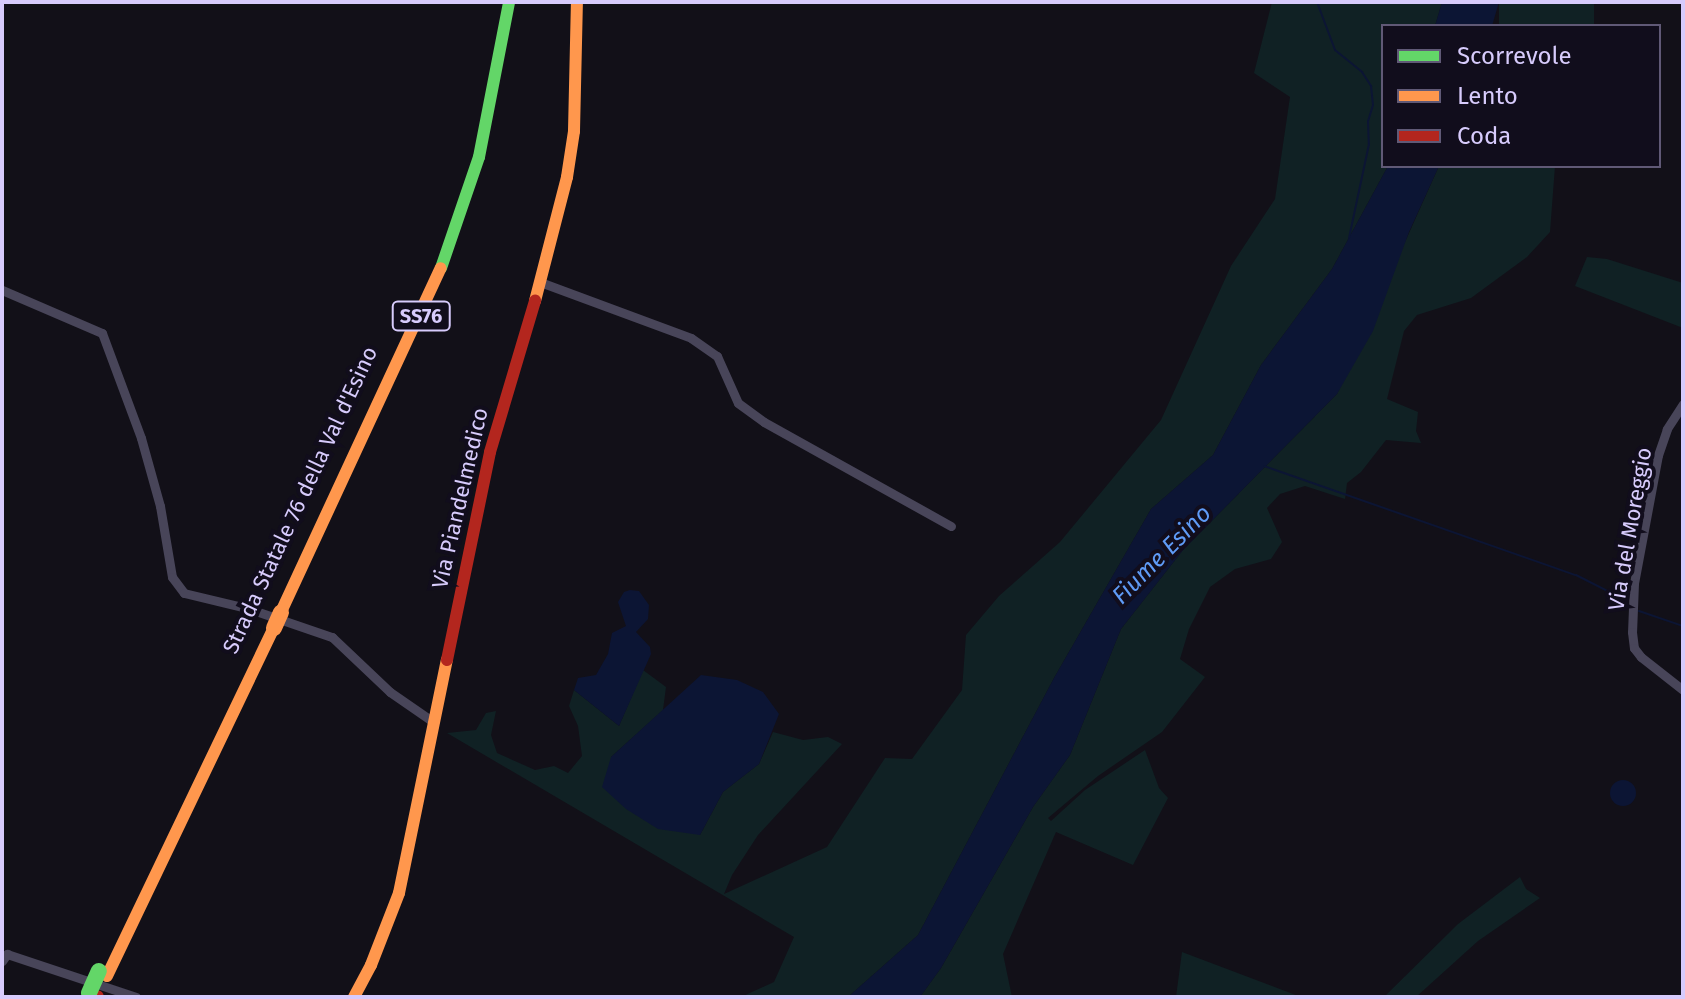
<!DOCTYPE html>
<style>
body{margin:0}
#map{position:relative;width:1685px;height:999px;overflow:hidden;background:#121018;font-family:"Fira Sans",sans-serif}
div>[style]{position:absolute}
.green>*{inset:0;background:#102124;transform-origin:0 0}
.water>*{inset:0;background:#0c1534}
.round{border-radius:50%}
.stream>*{height:2px;margin:-1px;padding:0 1px;transform-origin:1px;border-radius:1px;background:#0c1534}
.street>*{height:9px;margin:-4.5px;padding:0 4.5px;transform-origin:4.5px;border-radius:4.5px;background:#484559}
.fast>*{height:12px;margin:-6px;padding:0 6px;transform-origin:6px;border-radius:6px;background:#63d668}
.slow>*{height:12px;margin:-6px;padding:0 6px;transform-origin:6px;border-radius:6px;background:#ff974d}
.jam>*{height:12px;margin:-6px;padding:0 6px;transform-origin:6px;border-radius:6px;background:#b3261e}
.fast-bridge>*{height:16px;margin:-8px;padding:0 8px;transform-origin:8px;border-radius:8px;background:#63d668}
.slow-bridge>*{height:16px;margin:-8px;padding:0 8px;transform-origin:8px;border-radius:8px;background:#ff974d}
span{translate:-50% -50%;white-space:nowrap;text-align:center;line-height:1.15;-webkit-text-stroke:8px #110d1c;paint-order:stroke}
.shield-label span{padding:2px 6px;background:#110d1c;border:2px solid;border-radius:6px;-webkit-text-stroke-width:0}
.shield-label{font-size:20px;color:#d7cbfc;font-weight:700}
.street-label{font-size:22px;color:#d7cbfc}
.water-label{font-size:24px;color:#5f9bf6;font-style:italic}
.frame{position:absolute;inset:0;border:4px solid #d7cbfc;pointer-events:none}
.legend{position:absolute;left:1381px;top:24px;width:280px;height:144px;box-sizing:border-box;background:#110d1c;border:2px solid #605976;margin:0;padding:10px 14px;list-style:none;font-size:24px;color:#d7cbfc}
.legend li{display:flex;align-items:center;gap:16px;height:40px}
.legend b{width:40px;border:2px solid #605976}
</style>
<div id="map">
<div class="green">
<i style="clip-path:polygon(1272px 2px,1442px 2px,1435px 26px,1383px 26px,1383px 166px,1388px 166px,1332px 269px,1261px 365px,1213px 455px,1151px 509px,1054px 678px,918px 935px,848px 997px,741px 997px,774px 982px,794px 937px,447px 733px,476px 730px,486px 713px,496px 711px,491px 735px,497px 753px,535px 770px,554px 766px,568px 773px,582px 756px,578px 726px,569px 706px,574px 690px,619px 726px,643px 670px,666px 687px,663px 710px,611px 757px,700px 835px,723px 792px,759px 764px,773px 732px,803px 740px,828px 737px,842px 744px,758px 835px,732px 875px,724px 894px,827px 847px,885px 758px,912px 759px,962px 690px,966px 635px,999px 596px,1060px 542px,1161px 420px,1231px 266px,1275px 199px,1290px 97px,1254px 73px)"></i>
<i style="left:1499px;top:2px;width:95px;height:25px"></i>
<i style="clip-path:polygon(1439px 166px,1555px 166px,1550px 232px,1527px 257px,1471px 298px,1417px 315px,1404px 331px,1387px 399px,1418px 412px,1416px 431px,1421px 443px,1386px 440px,1361px 472px,1347px 483px,1345px 499px,1305px 486px,1280px 494px,1267px 508px,1282px 542px,1271px 559px,1235px 569px,1210px 587px,1189px 629px,1180px 659px,1205px 677px,1162px 732px,1098px 776px,1048px 818px,1051px 821px,1085px 790px,1145px 750px,1159px 788px,1168px 798px,1133px 865px,1056px 832px,1003px 954px,1012px 997px,920px 997px,941px 968px,1033px 807px,1070px 755px,1121px 629px,1183px 550px,1337px 394px)"></i>
<i style="clip-path:polygon(1587px 257px,1607px 259px,1683px 283px,1683px 328px,1575px 286px)"></i>
<i style="clip-path:polygon(1520px 877px,1526px 889px,1540px 898px,1478px 941px,1416px 997px,1384px 997px,1458px 924px)"></i>
<i style="clip-path:polygon(1182px 952px,1301px 997px,1176px 997px)"></i>
</div>
<div class="water">
<i style="clip-path:polygon(1442px 2px,1499px 2px,1492px 26px,1435px 26px)"></i>
<i style="clip-path:polygon(1388px 166px,1439px 166px,1409px 232px,1373px 331px,1337px 394px,1183px 550px,1121px 629px,1070px 755px,1033px 807px,941px 968px,920px 997px,848px 997px,918px 935px,1054px 678px,1151px 509px,1213px 455px,1261px 365px,1332px 269px)"></i>
<i style="clip-path:polygon(630px 590px,639px 591px,649px 605px,648px 619px,636px 632px,650px 647px,651px 654px,619px 726px,574px 690px,578px 678px,596px 675px,608px 654px,612px 633px,626px 626px,618px 602px,624px 592px)"></i>
<i style="clip-path:polygon(701px 675px,737px 680px,763px 692px,779px 714px,759px 764px,723px 792px,700px 835px,658px 829px,626px 809px,602px 787px,611px 757px)"></i>
<i class="round" style="left:1610px;top:780px;width:26px;height:26px"></i>
</div>
<div class="stream">
<i style="left:1317px;top:2px;width:51px;rotate:69.4deg"></i>
<i style="left:1335px;top:50px;width:35px;rotate:39deg"></i>
<i style="left:1362px;top:72px;width:17px;rotate:57deg"></i>
<i style="left:1371px;top:86px;width:19px;rotate:84deg"></i>
<i style="left:1373px;top:105px;width:17px;rotate:107deg"></i>
<i style="left:1368px;top:121px;width:23px;rotate:88deg"></i>
<i style="left:1369px;top:144px;width:96px;rotate:102deg"></i>
<i style="left:1264px;top:466px;width:330px;rotate:19.3deg"></i>
<i style="left:1576px;top:575px;width:55px;rotate:27deg"></i>
<i style="left:1639px;top:611px;width:46px;rotate:18.8deg"></i>
</div>
<div class="street">
<i style="left:540px;top:282px;width:161px;rotate:20.3deg"></i>
<i style="left:691px;top:338px;width:32px;rotate:35deg"></i>
<i style="left:717px;top:356px;width:51px;rotate:65.9deg"></i>
<i style="left:738px;top:403px;width:32px;rotate:36deg"></i>
<i style="left:764px;top:422px;width:214px;rotate:29.1deg"></i>
<i style="left:2px;top:290px;width:109px;rotate:23.3deg"></i>
<i style="left:102px;top:333px;width:112px;rotate:69.6deg"></i>
<i style="left:141px;top:438px;width:71px;rotate:74.4deg"></i>
<i style="left:160px;top:506px;width:72px;rotate:80.4deg"></i>
<i style="left:172px;top:577px;width:20px;rotate:53deg"></i>
<i style="left:184px;top:593px;width:68px;rotate:13.6deg"></i>
<i style="left:250px;top:609px;width:87px;rotate:18.9deg"></i>
<i style="left:332px;top:637px;width:80px;rotate:43.5deg"></i>
<i style="left:390px;top:692px;width:51px;rotate:34.6deg"></i>
<i style="left:1683px;top:404px;width:30px;rotate:123deg"></i>
<i style="left:1667px;top:429px;width:28px;rotate:109deg"></i>
<i style="left:1658px;top:455px;width:130px;rotate:100.6deg"></i>
<i style="left:1634px;top:583px;width:49px;rotate:92.3deg"></i>
<i style="left:1632px;top:632px;width:16px;rotate:83deg"></i>
<i style="left:1634px;top:648px;width:11px;rotate:52deg"></i>
<i style="left:1641px;top:657px;width:53px;rotate:38.2deg"></i>
<i style="left:2px;top:961px;width:9px;rotate:-54deg"></i>
<i style="left:7px;top:954px;width:136px;rotate:18.4deg"></i>
</div>
<div class="fast">
<i style="left:441px;top:268px;width:117px;rotate:-71.1deg"></i>
<i style="left:479px;top:157px;width:158px;rotate:-79deg"></i>
</div>
<div class="slow">
<i style="left:535px;top:301px;width:128px;rotate:-75.5deg"></i>
<i style="left:567px;top:177px;width:47px;rotate:-81.3deg"></i>
<i style="left:574px;top:131px;width:129px;rotate:-88.7deg"></i>
<i style="left:281px;top:612px;width:379px;rotate:-65.1deg"></i>
<i style="left:107px;top:976px;width:386px;rotate:-64.4deg"></i>
<i style="left:354px;top:997px;width:36px;rotate:-62deg"></i>
<i style="left:371px;top:965px;width:77px;rotate:-68.7deg"></i>
<i style="left:399px;top:893px;width:238px;rotate:-78.4deg"></i>
</div>
<div class="jam">
<i style="left:447px;top:660px;width:212px;rotate:-78.3deg"></i>
<i style="left:490px;top:452px;width:158px;rotate:-73.4deg"></i>
<i style="left:97px;top:997px;width:1px;rotate:-45deg"></i>
</div>
<div class="fast-bridge">
<i style="left:89px;top:993px;width:24px;rotate:-66deg"></i>
</div>
<div class="slow-bridge">
<i style="left:274px;top:628px;width:17px;rotate:-66deg"></i>
</div>
<div class="shield-label">
<span style="left:421px;top:316px">SS76</span>
</div>
<div class="street-label">
<span style="left:460px;top:498px;rotate:-77deg">Via Piandelmedico</span>
<span style="left:300px;top:500px;rotate:-65deg">Strada Statale 76 della Val d'Esino</span>
<span style="left:1630px;top:529px;rotate:-80deg">Via del Moreggio</span>
</div>
<div class="water-label">
<span style="left:1162px;top:555px;rotate:-45deg">Fiume Esino</span>
</div>
<div class="frame"></div>
<ul class="legend">
<li><b style="height:10px;background:#63d668"></b>Scorrevole</li>
<li><b style="height:10px;background:#ff974d"></b>Lento</li>
<li><b style="height:10px;background:#b3261e"></b>Coda</li>
</ul>
</div>
